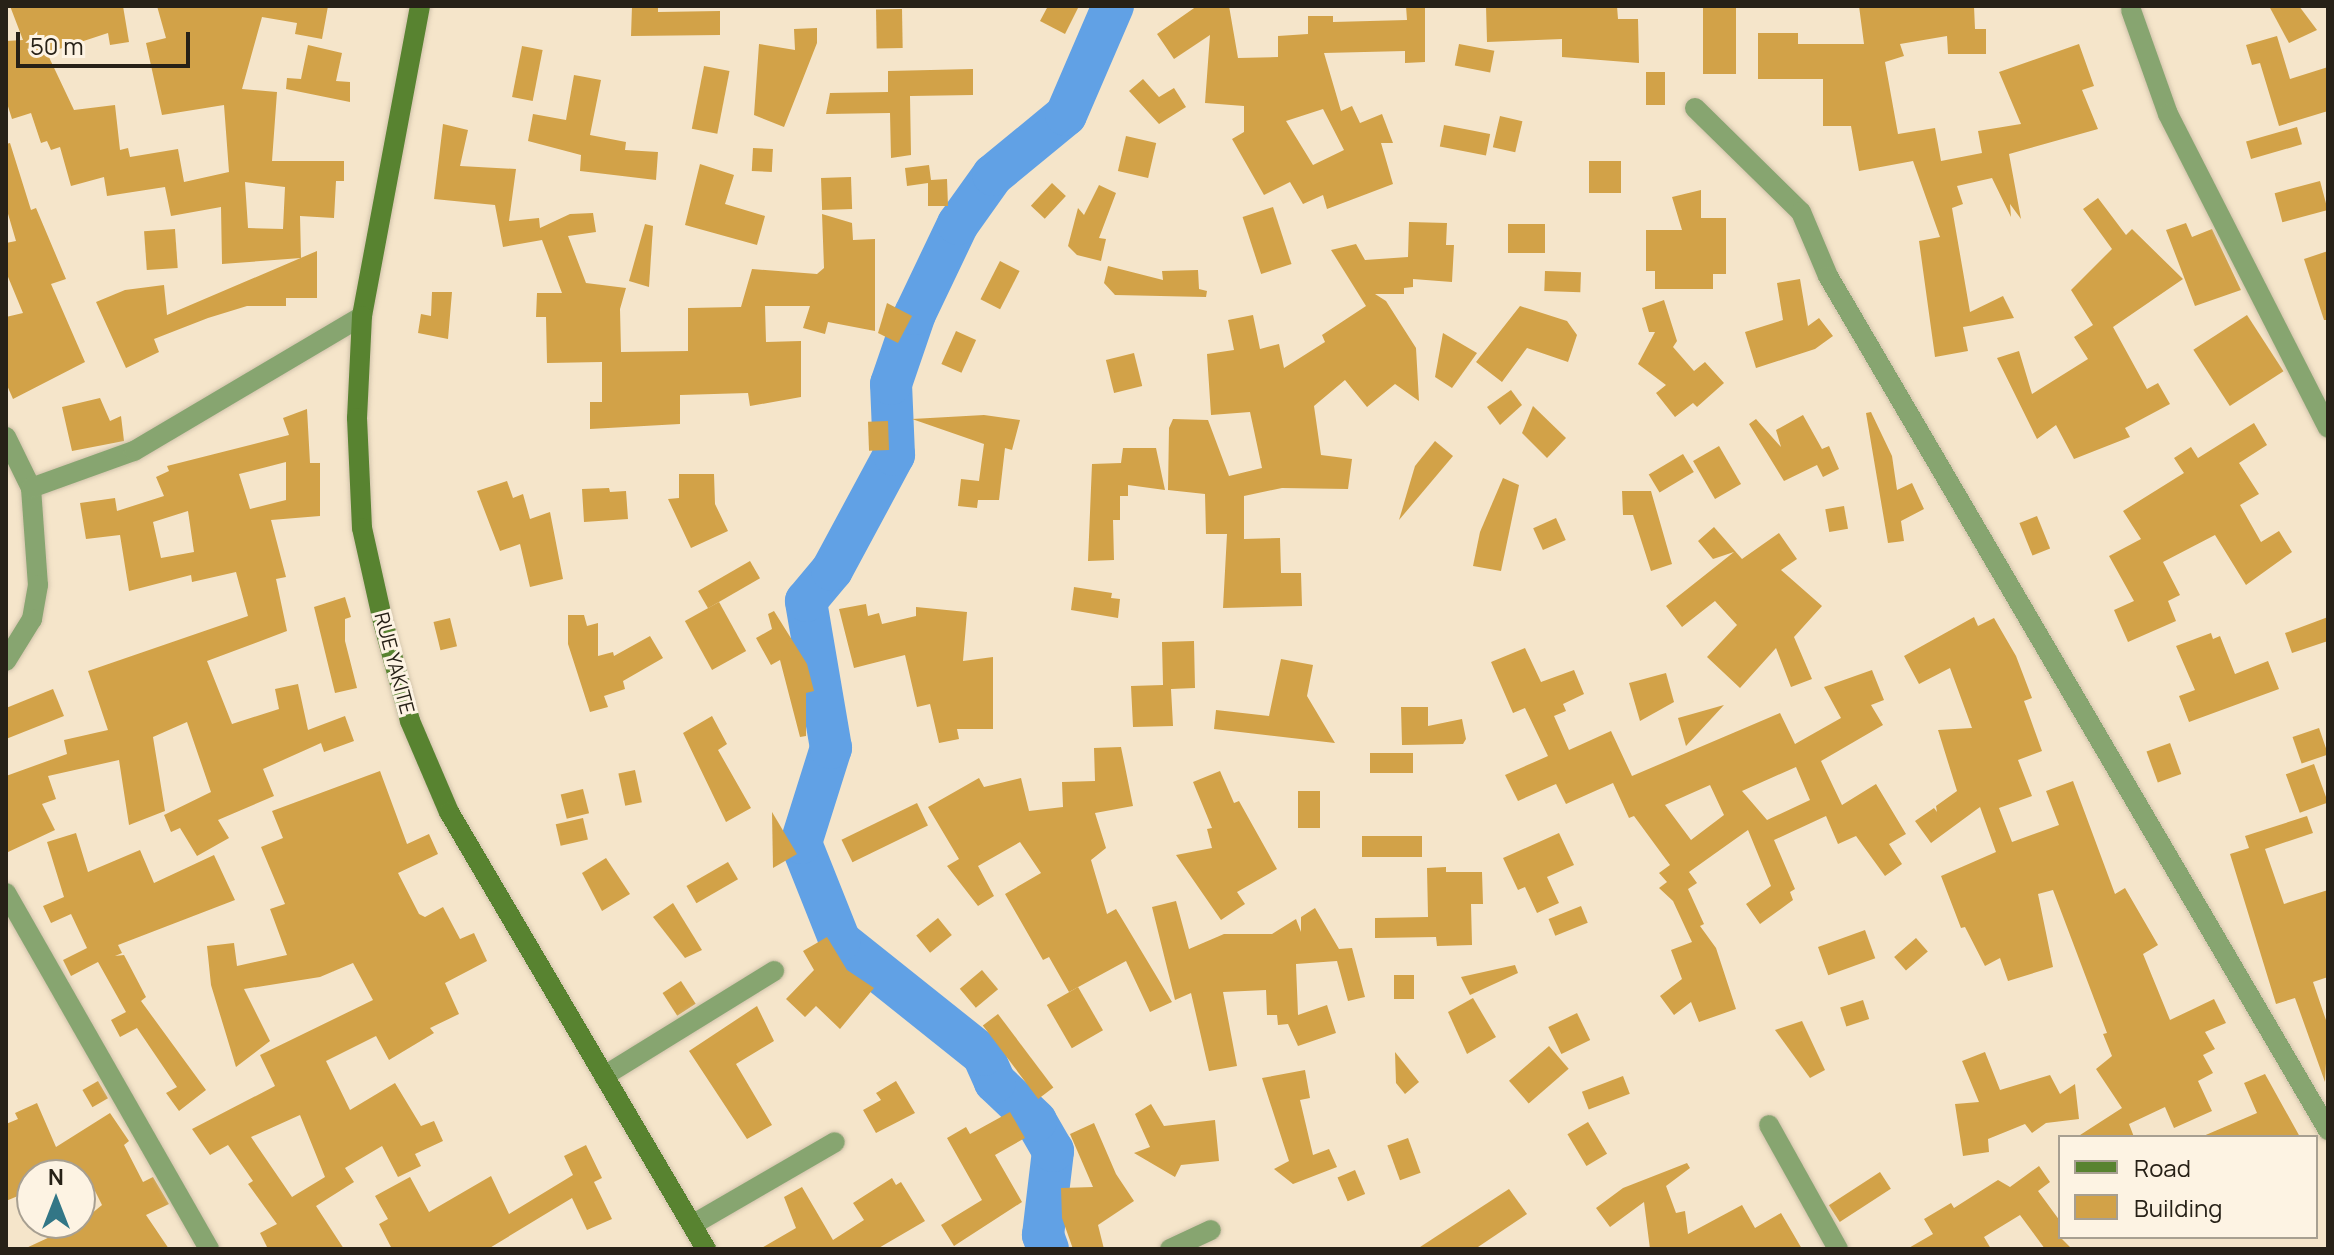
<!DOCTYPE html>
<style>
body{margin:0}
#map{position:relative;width:2334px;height:1255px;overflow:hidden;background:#f5e5ca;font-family:Manrope,sans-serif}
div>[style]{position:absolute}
.river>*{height:42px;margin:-21px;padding:0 21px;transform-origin:21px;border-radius:21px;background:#61a1e5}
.building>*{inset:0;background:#d2a248;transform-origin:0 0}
.roads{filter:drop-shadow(0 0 2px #d0c2aa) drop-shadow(0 0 2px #d0c2aa)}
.minor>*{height:20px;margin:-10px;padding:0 10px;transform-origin:10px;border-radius:10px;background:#87a570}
.secondary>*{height:20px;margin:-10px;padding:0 10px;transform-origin:10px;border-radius:10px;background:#588330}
span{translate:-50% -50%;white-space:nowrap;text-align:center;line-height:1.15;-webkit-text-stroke:6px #fdf3e3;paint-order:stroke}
.street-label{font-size:20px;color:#272117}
.frame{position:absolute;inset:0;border:8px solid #272117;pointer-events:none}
.legend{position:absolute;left:2058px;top:1135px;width:260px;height:104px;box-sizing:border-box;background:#fdf3e3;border:2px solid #a79f91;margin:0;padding:10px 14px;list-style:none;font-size:24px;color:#272117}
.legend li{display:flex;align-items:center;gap:16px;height:40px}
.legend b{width:40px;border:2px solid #a79f91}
.north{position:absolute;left:16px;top:1159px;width:80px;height:80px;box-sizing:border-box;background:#fdf3e3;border:2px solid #a79f91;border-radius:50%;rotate:0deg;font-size:22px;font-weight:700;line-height:32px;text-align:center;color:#272117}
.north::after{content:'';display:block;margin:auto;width:28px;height:36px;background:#327686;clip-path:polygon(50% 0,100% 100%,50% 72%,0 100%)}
.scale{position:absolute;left:16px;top:32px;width:174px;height:36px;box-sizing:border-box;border:4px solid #272117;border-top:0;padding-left:10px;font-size:24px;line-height:28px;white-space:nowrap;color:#272117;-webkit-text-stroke:6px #fdf3e3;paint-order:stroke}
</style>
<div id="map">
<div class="river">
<i style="left:1048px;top:1249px;width:15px;rotate:-110deg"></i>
<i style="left:1043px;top:1235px;width:85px;rotate:-83.2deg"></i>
<i style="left:1053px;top:1151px;width:34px;rotate:-120deg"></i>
<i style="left:1036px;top:1121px;width:57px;rotate:-136.4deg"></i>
<i style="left:995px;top:1082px;width:30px;rotate:-114deg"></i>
<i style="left:983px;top:1055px;width:183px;rotate:-141.4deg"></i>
<i style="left:840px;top:941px;width:105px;rotate:-111.7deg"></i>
<i style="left:801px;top:843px;width:100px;rotate:-72.5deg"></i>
<i style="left:831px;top:748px;width:149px;rotate:-99.7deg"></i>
<i style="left:806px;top:601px;width:40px;rotate:-50deg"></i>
<i style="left:832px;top:570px;width:131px;rotate:-61.7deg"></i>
<i style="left:894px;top:455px;width:71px;rotate:-92.4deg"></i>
<i style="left:891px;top:384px;width:74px;rotate:-71.1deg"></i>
<i style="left:915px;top:314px;width:100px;rotate:-64.5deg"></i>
<i style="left:958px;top:224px;width:60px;rotate:-54.5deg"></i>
<i style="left:993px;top:175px;width:94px;rotate:-39.4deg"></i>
<i style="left:1066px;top:115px;width:119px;rotate:-66.7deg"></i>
</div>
<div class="building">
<i style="clip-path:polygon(evenodd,10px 6px,123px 6px,129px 42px,110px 45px,108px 33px,47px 53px,74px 110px,115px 105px,120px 150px,128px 148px,130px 157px,178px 149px,184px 182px,229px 172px,224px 105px,162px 115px,146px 43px,166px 38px,157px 6px,328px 6px,322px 39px,295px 34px,297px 23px,262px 17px,242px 89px,277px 92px,272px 161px,344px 161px,344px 181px,336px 181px,334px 218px,300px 216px,301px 258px,222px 264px,221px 207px,171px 216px,165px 187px,107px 196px,104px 177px,71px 186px,60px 147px,51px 150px,47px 141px,41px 143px,31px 113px,12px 119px,6px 100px,6px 41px,23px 40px,10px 6px,245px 182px,285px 187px,283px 229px,248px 228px,245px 182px)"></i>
<i style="clip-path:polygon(632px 6px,658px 6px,658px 12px,720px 11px,720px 35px,631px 36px)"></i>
<i style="clip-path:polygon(1048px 6px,1079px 6px,1065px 34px,1040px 21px)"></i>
<i style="clip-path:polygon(evenodd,1197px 6px,1229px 6px,1238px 58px,1278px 57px,1278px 36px,1308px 34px,1308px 16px,1333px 16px,1333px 22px,1407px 20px,1406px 6px,1425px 6px,1425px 62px,1405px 63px,1405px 51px,1324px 53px,1341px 111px,1352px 106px,1360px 123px,1382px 114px,1393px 143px,1381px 143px,1393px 184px,1327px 209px,1323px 195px,1303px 204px,1290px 182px,1264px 195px,1232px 139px,1244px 132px,1244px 106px,1205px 103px,1210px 35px,1174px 59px,1157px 34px,1197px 6px,1323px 109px,1344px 150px,1313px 165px,1286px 121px,1323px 109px)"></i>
<i style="clip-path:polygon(1486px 6px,1617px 6px,1618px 19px,1638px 19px,1639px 63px,1562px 57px,1562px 39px,1487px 42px)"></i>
<i style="left:1703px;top:6px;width:33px;height:68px"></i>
<i style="clip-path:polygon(1859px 6px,1974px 6px,1975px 29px,1986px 29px,1986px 54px,1948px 54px,1947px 36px,1900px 44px,1904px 56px,1885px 62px,1898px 134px,1935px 128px,1941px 161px,1982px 153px,1978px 131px,2021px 124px,1999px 72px,2079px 44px,2094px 86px,2082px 90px,2098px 129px,2009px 154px,2021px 219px,2010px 204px,2011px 217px,1992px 178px,1957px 186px,1963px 204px,1952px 208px,1970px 312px,2003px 296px,2014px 318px,1963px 327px,1968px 351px,1935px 357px,1919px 241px,1940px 237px,1913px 161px,1859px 171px,1851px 126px,1823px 126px,1823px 79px,1758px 79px,1758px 33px,1798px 33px,1798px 44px,1864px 44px)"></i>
<i style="clip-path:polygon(2269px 6px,2299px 6px,2317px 30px,2289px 43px)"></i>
<i style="left:902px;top:9px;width:39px;height:26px;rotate:89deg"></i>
<i style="clip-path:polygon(817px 28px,817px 43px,784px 127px,754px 115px,759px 44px,795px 50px,794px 29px)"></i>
<i style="clip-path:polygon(2277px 36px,2290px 79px,2328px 67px,2328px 111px,2279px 126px,2260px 63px,2252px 65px,2246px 45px)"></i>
<i style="left:1459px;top:44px;width:36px;height:22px;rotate:11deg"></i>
<i style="clip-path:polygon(308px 45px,342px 53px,336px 81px,350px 82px,350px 102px,286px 89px,287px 78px,301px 79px)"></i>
<i style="left:522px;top:46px;width:21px;height:52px;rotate:11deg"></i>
<i style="left:704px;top:66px;width:26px;height:64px;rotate:11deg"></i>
<i style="clip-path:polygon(973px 69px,973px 95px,910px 96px,911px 155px,891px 158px,890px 113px,826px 114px,830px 93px,888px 92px,888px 71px)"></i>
<i style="left:1646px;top:72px;width:19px;height:33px"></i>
<i style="clip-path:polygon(574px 75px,601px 80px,590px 135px,626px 142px,625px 150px,658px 152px,656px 180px,580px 171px,581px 155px,528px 141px,533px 114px,566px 120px)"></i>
<i style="clip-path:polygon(1143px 79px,1159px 97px,1174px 88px,1186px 107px,1159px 124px,1129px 91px)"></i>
<i style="left:1500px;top:116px;width:23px;height:32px;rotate:13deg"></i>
<i style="clip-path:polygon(443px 124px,468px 130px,460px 166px,516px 169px,509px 221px,539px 218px,540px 228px,570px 214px,593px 213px,596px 232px,568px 236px,586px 283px,626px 288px,620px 309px,621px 352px,688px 351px,688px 308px,741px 307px,752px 269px,817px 274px,824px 268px,822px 214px,852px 223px,853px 240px,875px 239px,875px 331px,828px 322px,825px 334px,803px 328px,810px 306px,765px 306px,766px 342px,801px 341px,801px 397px,750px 406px,748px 393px,680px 395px,680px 424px,590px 429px,590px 402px,602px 402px,602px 362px,547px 363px,546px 317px,536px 317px,537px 293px,562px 293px,542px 240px,503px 247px,495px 205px,434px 199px)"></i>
<i style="left:1444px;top:125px;width:47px;height:22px;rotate:11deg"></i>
<i style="left:2297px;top:127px;width:18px;height:53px;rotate:74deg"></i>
<i style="left:1126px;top:136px;width:31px;height:36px;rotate:13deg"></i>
<i style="clip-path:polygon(10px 143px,31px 210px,36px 208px,66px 279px,51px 284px,85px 362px,13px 399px,6px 383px,6px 317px,23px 313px,6px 272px,6px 243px,16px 241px,6px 207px,6px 144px)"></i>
<i style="left:753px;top:148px;width:20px;height:23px;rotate:3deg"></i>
<i style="left:1589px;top:161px;width:32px;height:32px"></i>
<i style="clip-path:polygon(700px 164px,734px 175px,725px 204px,765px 216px,757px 245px,685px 225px)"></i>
<i style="clip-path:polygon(929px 165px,931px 180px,947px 179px,948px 206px,928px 206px,928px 183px,907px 186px,905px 168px)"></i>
<i style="left:851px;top:177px;width:32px;height:30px;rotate:88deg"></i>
<i style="left:2320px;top:181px;width:30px;height:47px;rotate:75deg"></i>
<i style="left:1052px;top:183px;width:19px;height:31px;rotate:43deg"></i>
<i style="clip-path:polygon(1099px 185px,1116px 193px,1099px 238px,1106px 239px,1101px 261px,1077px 255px,1068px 246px,1078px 208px,1084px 215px)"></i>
<i style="clip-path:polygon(1701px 190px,1701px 218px,1726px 218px,1726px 274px,1713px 274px,1713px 289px,1655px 289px,1655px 271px,1646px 271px,1646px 230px,1682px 230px,1672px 197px)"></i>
<i style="clip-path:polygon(2098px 198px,2126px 235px,2132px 229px,2183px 279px,2113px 327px,2147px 389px,2158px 383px,2170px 404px,2125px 428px,2130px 437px,2074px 459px,2056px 425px,2037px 439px,1997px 358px,2019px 351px,2032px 394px,2088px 359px,2074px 337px,2093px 325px,2071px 290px,2112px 249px,2083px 209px)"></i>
<i style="left:1273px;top:207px;width:60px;height:32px;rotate:72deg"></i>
<i style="clip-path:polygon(1409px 222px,1447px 223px,1446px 245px,1454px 245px,1452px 282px,1413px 279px,1413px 287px,1404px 288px,1404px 294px,1375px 294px,1386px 301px,1416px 348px,1419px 401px,1395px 384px,1367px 407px,1345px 380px,1314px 406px,1321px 455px,1352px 459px,1348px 489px,1282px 488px,1244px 496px,1244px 539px,1280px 538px,1281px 573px,1301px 573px,1302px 606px,1223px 608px,1227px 534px,1206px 534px,1205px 494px,1168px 490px,1169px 428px,1173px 419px,1208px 420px,1229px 476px,1262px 468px,1250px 412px,1211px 415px,1207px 354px,1234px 350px,1228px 320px,1253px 315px,1260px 349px,1279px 344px,1284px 368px,1325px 342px,1322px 335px,1366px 306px,1331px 250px,1356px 244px,1365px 260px,1408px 257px)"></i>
<i style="clip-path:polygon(2186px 223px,2192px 237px,2212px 229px,2241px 290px,2195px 306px,2166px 230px)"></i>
<i style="clip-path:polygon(645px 224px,653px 226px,649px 287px,629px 281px)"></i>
<i style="left:1545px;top:224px;width:29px;height:37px;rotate:90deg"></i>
<i style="left:175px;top:229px;width:39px;height:31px;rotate:86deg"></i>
<i style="clip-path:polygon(317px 251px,317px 298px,286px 298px,286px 306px,247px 306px,208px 318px,154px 339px,159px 352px,126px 368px,96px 302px,125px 290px,164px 285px,167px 315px)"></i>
<i style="clip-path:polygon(2328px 251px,2328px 320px,2324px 320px,2304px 259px)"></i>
<i style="left:1000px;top:261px;width:22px;height:43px;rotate:27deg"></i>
<i style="clip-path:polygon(1108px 266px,1163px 280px,1162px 271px,1198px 270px,1199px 289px,1207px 291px,1206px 297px,1115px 295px,1104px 283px)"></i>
<i style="left:1545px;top:271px;width:36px;height:20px;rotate:2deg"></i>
<i style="clip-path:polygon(1800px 279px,1808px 326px,1819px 318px,1833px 336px,1815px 349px,1756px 368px,1745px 332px,1783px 320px,1777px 283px)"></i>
<i style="clip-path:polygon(432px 292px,452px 292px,448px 339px,418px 333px,421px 314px,431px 316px)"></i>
<i style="clip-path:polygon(1664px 300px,1677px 341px,1673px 347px,1694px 371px,1705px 362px,1724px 383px,1697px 407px,1693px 403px,1675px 417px,1656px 393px,1666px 385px,1638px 364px,1655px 332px,1649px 332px,1642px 308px)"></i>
<i style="clip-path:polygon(887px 303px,912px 316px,898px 343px,878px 333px)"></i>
<i style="clip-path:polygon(1520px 306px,1567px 321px,1577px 335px,1568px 362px,1527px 348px,1502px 382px,1476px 362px)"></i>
<i style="left:2247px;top:315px;width:67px;height:64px;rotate:57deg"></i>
<i style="left:956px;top:331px;width:22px;height:36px;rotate:24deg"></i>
<i style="clip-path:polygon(1443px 333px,1477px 353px,1452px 388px,1435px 377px)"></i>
<i style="left:1134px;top:353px;width:34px;height:29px;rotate:76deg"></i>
<i style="clip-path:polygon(1511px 390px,1522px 405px,1500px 425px,1487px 407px)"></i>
<i style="clip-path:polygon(100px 398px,110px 421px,121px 416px,124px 441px,72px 451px,62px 407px)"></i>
<i style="clip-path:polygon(1533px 406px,1566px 438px,1547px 458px,1522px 433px)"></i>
<i style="clip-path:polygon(evenodd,307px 409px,310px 463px,320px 463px,320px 516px,271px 520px,286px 577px,276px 579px,287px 631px,207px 661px,232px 724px,279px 709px,275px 689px,298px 684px,308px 730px,345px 716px,354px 741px,324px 752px,321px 743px,263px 769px,274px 796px,218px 820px,229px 838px,197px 856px,180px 828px,171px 832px,164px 815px,211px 792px,187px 722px,153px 737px,165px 811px,129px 825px,119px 760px,48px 776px,56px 799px,42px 804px,55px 830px,6px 853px,6px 776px,67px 754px,64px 740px,108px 730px,88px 671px,248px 616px,236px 572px,192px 582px,191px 575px,129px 591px,120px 535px,86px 539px,80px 503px,115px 498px,117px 511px,164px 496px,156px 477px,169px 471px,167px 466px,289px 435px,283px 418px,307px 409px,286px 462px,286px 500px,250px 509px,239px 474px,286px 462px,307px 409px,188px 511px,194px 552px,161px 558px,153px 522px,188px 511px)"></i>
<i style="clip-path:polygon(1871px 412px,1892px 456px,1897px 490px,1912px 483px,1924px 509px,1901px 521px,1904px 541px,1888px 543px,1866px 413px)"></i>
<i style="clip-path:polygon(984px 415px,1020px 420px,1012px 450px,1005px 448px,999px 500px,978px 500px,977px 508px,958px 506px,961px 479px,979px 481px,984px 444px,912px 419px)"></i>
<i style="clip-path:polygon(1803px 415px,1822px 449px,1829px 446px,1839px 469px,1823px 477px,1817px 465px,1784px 481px,1749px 424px,1756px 419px,1781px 447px,1776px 430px)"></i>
<i style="left:888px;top:421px;width:29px;height:20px;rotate:88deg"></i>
<i style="clip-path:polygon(2254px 423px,2267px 445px,2239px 463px,2259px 494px,2240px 505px,2261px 542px,2279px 531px,2292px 552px,2246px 585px,2215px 535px,2163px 562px,2180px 595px,2168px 601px,2176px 621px,2128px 642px,2114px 610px,2134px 601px,2109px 556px,2141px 539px,2123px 511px,2184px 473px,2174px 458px,2191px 447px,2198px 458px)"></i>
<i style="clip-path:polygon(1435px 441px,1453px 456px,1399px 520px,1415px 466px)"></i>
<i style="left:1719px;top:446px;width:44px;height:30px;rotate:60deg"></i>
<i style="clip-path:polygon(1123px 448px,1156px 448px,1165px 490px,1128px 485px,1128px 496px,1120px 496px,1120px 520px,1113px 520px,1114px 560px,1088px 561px,1092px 464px,1121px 463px)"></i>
<i style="left:1683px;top:454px;width:21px;height:40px;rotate:59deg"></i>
<i style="clip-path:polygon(679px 474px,714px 474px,715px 504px,728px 531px,691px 548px,668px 499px,679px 498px)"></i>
<i style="clip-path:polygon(1503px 478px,1519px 485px,1501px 571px,1473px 566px,1480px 532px)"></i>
<i style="clip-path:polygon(507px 481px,513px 498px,523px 494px,530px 519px,550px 512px,563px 579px,530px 587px,520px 544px,500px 551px,477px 491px)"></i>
<i style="clip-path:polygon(609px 488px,610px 492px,626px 491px,628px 519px,584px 522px,582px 489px)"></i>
<i style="clip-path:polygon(1622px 491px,1651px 491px,1672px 564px,1651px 571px,1633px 515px,1623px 515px)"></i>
<i style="left:1844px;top:506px;width:23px;height:19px;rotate:80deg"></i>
<i style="left:2037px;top:516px;width:35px;height:19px;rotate:68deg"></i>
<i style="left:1556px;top:518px;width:24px;height:25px;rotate:66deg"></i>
<i style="clip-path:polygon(1714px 527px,1742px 559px,1779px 533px,1797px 559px,1781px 570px,1822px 606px,1794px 637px,1812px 679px,1791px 687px,1776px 648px,1740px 688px,1707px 657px,1737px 625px,1715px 601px,1682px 627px,1666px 606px,1734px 552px,1713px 559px,1698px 541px)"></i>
<i style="left:750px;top:561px;width:20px;height:60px;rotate:60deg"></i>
<i style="clip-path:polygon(1074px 587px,1112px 593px,1111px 598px,1120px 599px,1118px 618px,1071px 610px)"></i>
<i style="clip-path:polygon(345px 597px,351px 617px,345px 619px,345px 641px,357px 688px,335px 693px,314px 607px)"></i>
<i style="left:719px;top:602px;width:56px;height:39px;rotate:61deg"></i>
<i style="clip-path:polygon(866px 604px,868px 616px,879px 613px,882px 624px,916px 616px,916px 607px,967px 612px,963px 661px,993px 657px,993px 729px,957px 729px,959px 739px,939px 743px,930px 704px,917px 707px,905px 655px,854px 668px,839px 609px)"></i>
<i style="clip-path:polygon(774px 611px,807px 664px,814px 691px,806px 693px,806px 736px,800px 737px,780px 660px,771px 665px,756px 638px,772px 629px,768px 614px)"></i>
<i style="clip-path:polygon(568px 615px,584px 615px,587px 626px,598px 623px,598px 656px,613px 652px,614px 656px,650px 636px,663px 658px,623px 681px,625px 689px,604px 696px,608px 707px,590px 712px,568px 644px)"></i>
<i style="clip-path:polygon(1974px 617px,1978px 626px,1994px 618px,2016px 656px,2032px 698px,2024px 701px,2042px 751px,2018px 760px,2032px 796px,1999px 808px,2012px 842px,2059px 825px,2046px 791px,2073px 781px,2115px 894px,2125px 888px,2158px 945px,2143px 954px,2170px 1020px,2214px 999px,2226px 1023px,2205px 1032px,2215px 1049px,2203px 1055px,2213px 1073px,2198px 1081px,2212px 1111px,2174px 1128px,2165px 1107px,2129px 1124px,2134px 1137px,2077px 1137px,2122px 1108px,2096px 1069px,2112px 1056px,2103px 1034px,2107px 1033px,2053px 890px,2038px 894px,2053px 967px,2008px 981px,2000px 958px,1985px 966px,1965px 927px,1961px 928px,1941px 876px,1996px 852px,1980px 807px,1931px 843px,1915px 821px,1934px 808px,1937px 812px,1936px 806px,1957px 791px,1938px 730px,1972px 728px,1950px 668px,1919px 684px,1904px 656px)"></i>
<i style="clip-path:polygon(2328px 617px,2328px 641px,2292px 653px,2285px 633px)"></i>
<i style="left:450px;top:618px;width:29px;height:17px;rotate:76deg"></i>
<i style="clip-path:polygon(2211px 633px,2213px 639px,2220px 636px,2235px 674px,2268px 661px,2279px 689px,2189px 722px,2179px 696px,2195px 690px,2176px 646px)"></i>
<i style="clip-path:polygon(1194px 641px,1195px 688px,1171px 689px,1173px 726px,1133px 727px,1131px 686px,1163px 685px,1162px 642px)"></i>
<i style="clip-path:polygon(evenodd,1525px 648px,1541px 682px,1574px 670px,1584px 694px,1563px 704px,1566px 711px,1554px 716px,1569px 750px,1611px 731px,1632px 776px,1780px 713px,1795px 744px,1841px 718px,1824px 687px,1872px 670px,1884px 700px,1871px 705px,1883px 725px,1821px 761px,1842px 805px,1876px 784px,1906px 834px,1889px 844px,1902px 864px,1885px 876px,1856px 836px,1838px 844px,1826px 816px,1774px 840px,1795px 889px,1790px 892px,1793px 900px,1760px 924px,1746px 904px,1771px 886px,1748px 830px,1689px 872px,1697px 883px,1688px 889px,1704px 924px,1700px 926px,1716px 948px,1736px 1009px,1699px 1022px,1691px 1002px,1674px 1015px,1660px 996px,1682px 979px,1671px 950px,1692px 942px,1673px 901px,1659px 888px,1667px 882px,1659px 873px,1670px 865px,1634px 816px,1629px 818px,1613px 783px,1566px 804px,1556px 784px,1518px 801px,1505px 775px,1548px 756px,1525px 708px,1513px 713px,1491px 662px,1525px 648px,1796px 767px,1810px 800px,1767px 820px,1742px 791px,1796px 767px,1525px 648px,1710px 785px,1724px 815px,1691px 840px,1665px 805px,1710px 785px)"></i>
<i style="clip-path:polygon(1281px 659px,1313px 665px,1307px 696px,1335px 743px,1214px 729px,1216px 710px,1269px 716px)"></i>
<i style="clip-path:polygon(1666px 673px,1674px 702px,1640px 721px,1629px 683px)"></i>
<i style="clip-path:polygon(53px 689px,64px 716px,6px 739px,6px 708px)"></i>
<i style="clip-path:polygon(1724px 705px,1686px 746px,1678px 718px)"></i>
<i style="clip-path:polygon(1401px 707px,1428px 707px,1428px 726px,1462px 719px,1466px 739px,1463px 744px,1402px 745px)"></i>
<i style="clip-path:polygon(712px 716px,727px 744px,718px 750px,751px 808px,726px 822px,683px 733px)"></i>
<i style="left:2319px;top:728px;width:28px;height:28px;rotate:71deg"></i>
<i style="left:2170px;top:743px;width:33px;height:25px;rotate:70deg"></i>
<i style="clip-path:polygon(1121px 747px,1133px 806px,1095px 813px,1106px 848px,1091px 860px,1107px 914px,1116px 909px,1172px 1002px,1150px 1012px,1126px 961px,1069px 992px,1049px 957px,1043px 960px,1005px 894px,1041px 873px,1020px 842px,978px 866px,994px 896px,978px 906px,947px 866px,959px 859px,928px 807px,979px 778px,984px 787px,1021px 778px,1029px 811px,1063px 807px,1062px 782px,1095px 781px,1094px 748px)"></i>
<i style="left:1370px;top:753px;width:43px;height:20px"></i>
<i style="left:2314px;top:764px;width:41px;height:30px;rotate:70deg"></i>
<i style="left:635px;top:770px;width:33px;height:17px;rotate:78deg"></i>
<i style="clip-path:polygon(evenodd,380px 771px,407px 844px,429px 834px,438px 854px,398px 873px,419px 914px,425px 917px,443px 907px,460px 939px,474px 933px,487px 961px,445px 983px,459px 1014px,430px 1028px,434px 1033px,389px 1060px,376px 1036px,326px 1061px,350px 1110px,395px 1083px,421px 1126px,434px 1121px,443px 1141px,415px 1154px,421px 1166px,398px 1177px,382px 1146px,345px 1168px,354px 1182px,316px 1206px,344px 1249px,268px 1249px,260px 1233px,277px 1224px,248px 1184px,253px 1181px,228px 1145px,210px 1155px,192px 1129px,275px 1086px,260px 1055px,373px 1000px,353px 963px,320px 977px,244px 989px,270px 1041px,236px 1067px,211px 985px,207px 946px,234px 943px,237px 966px,287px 955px,270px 909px,285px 904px,261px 847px,283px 838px,272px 811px,380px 771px,300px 1115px,325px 1177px,292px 1197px,251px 1137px,300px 1115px)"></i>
<i style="clip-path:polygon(1220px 771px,1234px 803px,1239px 801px,1277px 869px,1237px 892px,1245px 904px,1221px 920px,1176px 855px,1212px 848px,1207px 829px,1212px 828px,1193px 782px)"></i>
<i style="left:583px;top:789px;width:25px;height:23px;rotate:76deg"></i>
<i style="left:1298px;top:791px;width:22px;height:37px"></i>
<i style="left:917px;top:803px;width:25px;height:84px;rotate:64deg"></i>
<i style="clip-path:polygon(772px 812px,797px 854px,773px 868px)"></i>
<i style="clip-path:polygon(2307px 816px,2313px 833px,2265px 849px,2284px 904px,2328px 890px,2328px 977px,2313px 982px,2328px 1026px,2325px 1082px,2295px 998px,2276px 1004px,2230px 854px,2249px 848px,2245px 836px)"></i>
<i style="left:583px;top:818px;width:22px;height:28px;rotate:77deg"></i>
<i style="clip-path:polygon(76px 833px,88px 872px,140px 850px,154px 883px,214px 855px,235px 900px,118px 945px,122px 953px,115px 956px,124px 955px,146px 997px,141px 1001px,206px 1090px,179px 1111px,166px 1093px,177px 1087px,137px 1028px,120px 1037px,111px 1020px,126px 1012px,98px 962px,71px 976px,63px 960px,87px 948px,71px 914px,51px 923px,43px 906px,64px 897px,47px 842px)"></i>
<i style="clip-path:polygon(1559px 833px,1574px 865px,1547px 877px,1559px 903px,1537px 913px,1525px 887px,1518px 890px,1503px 858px)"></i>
<i style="left:1362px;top:836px;width:60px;height:21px"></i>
<i style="clip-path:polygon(606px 858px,630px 894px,602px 911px,582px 873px)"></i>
<i style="left:728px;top:862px;width:20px;height:48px;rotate:60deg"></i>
<i style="clip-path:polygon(1446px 867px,1446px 872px,1482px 872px,1483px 904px,1471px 904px,1472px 945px,1437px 946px,1436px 937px,1375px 938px,1375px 918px,1428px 917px,1427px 868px)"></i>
<i style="clip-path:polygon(1176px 901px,1189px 949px,1224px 934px,1272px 934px,1296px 919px,1301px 932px,1301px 917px,1315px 908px,1339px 949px,1352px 948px,1365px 997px,1348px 1001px,1337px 961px,1296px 964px,1298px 1015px,1327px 1005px,1336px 1033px,1298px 1046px,1288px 1024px,1278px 1025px,1277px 1015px,1267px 1015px,1266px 990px,1223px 992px,1237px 1066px,1209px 1071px,1191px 993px,1175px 1000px,1152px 907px)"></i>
<i style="clip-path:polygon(673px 903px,702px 950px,685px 958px,653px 917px)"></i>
<i style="left:1581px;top:906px;width:18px;height:35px;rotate:68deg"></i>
<i style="left:938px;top:918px;width:22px;height:28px;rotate:51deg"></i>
<i style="left:1865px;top:930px;width:30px;height:50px;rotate:70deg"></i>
<i style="clip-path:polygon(827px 937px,847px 970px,874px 988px,840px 1029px,816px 1006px,805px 1017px,786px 999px,814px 970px,803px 951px)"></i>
<i style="left:1916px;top:938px;width:18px;height:29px;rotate:49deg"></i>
<i style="clip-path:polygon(1515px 965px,1518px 973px,1470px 995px,1461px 977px)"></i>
<i style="left:982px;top:970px;width:25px;height:29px;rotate:50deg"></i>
<i style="left:1394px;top:975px;width:20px;height:24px"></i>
<i style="left:681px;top:981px;width:27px;height:22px;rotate:57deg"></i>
<i style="left:1078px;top:987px;width:50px;height:36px;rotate:60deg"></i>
<i style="clip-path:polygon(1473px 998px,1496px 1037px,1467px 1054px,1448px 1012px)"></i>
<i style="left:1863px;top:1000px;width:20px;height:24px;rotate:72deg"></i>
<i style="clip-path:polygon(757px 1006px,774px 1041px,736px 1064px,772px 1125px,747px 1139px,689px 1051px)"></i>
<i style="left:1577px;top:1013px;width:30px;height:32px;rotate:64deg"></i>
<i style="left:998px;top:1014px;width:92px;height:19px;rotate:53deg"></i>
<i style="clip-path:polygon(1802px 1021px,1825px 1070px,1810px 1078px,1775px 1030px)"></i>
<i style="left:1549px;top:1046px;width:30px;height:53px;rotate:49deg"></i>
<i style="clip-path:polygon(1395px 1052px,1419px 1082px,1405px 1094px,1396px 1083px)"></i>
<i style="clip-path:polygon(1985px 1052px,2000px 1090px,2050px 1075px,2060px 1094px,2075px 1084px,2079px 1119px,2046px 1123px,2032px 1133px,2025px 1124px,1988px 1139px,1989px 1152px,1963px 1156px,1955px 1104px,1979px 1102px,1962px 1061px)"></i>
<i style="clip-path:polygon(1305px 1070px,1310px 1098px,1300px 1100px,1313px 1155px,1329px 1149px,1337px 1167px,1293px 1184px,1274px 1169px,1289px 1161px,1262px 1078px)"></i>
<i style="clip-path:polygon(2265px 1074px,2300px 1137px,2201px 1137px,2257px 1113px,2244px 1083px)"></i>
<i style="left:1623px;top:1076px;width:19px;height:44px;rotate:69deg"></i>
<i style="left:98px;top:1081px;width:20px;height:18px;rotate:60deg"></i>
<i style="clip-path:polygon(896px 1081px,915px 1113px,876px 1133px,863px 1110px,881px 1100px,876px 1093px)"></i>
<i style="clip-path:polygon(37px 1103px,56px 1147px,110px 1113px,129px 1141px,124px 1145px,143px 1182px,153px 1177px,169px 1204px,146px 1215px,169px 1249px,24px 1249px,80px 1223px,102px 1205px,87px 1175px,32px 1175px,32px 1190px,6px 1201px,6px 1124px,18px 1119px,15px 1113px)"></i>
<i style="clip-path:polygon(1151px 1104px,1164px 1126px,1215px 1120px,1219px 1161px,1181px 1165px,1175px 1177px,1134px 1153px,1150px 1147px,1135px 1114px)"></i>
<i style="clip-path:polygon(1010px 1112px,1025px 1138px,995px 1155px,1022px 1202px,954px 1246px,941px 1225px,982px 1200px,947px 1138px,966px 1127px,970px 1134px)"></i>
<i style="left:1588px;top:1122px;width:37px;height:24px;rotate:59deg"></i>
<i style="clip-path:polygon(1094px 1123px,1116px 1174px,1134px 1201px,1098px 1225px,1104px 1249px,1073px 1249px,1062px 1218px,1061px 1188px,1093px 1187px,1070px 1134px)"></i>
<i style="left:1408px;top:1138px;width:37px;height:22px;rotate:70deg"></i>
<i style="clip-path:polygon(586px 1145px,602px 1178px,594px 1182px,612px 1219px,587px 1230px,572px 1198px,488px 1249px,392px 1249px,379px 1224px,388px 1219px,375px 1196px,410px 1177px,429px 1212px,491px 1176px,509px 1214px,573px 1175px,564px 1156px)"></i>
<i style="clip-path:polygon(1687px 1163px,1690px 1168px,1666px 1186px,1676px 1213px,1685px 1211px,1688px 1234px,1742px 1205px,1755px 1228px,1781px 1213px,1802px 1249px,1650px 1249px,1644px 1202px,1610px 1227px,1596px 1208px,1623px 1188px)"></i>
<i style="clip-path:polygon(2039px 1166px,2050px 1182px,2038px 1191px,2060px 1221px,2060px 1237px,2072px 1249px,2045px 1249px,2020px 1215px,1984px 1237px,1991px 1249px,1907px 1249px,1933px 1234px,1924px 1219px,1951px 1203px,1954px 1208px,1998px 1180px,2010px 1187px)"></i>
<i style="left:1355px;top:1170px;width:26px;height:19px;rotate:67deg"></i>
<i style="left:1880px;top:1172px;width:20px;height:61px;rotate:57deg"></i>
<i style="clip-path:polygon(892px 1178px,896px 1185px,901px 1182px,925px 1221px,877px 1249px,760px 1249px,796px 1228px,784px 1197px,802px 1187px,833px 1240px,864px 1220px,853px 1203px)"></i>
<i style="clip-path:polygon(1509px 1189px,1527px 1214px,1475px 1249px,1417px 1249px)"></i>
</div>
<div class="roads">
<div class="minor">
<i style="left:2131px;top:10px;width:110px;rotate:70.4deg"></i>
<i style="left:2168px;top:114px;width:352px;rotate:63deg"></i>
<i style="left:1695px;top:108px;width:148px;rotate:44.5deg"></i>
<i style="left:1801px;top:212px;width:69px;rotate:67.1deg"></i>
<i style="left:1828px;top:276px;width:990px;rotate:59.65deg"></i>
<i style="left:6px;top:437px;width:57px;rotate:63.9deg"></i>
<i style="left:31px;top:488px;width:97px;rotate:85.9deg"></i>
<i style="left:38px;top:585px;width:35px;rotate:100deg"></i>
<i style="left:32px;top:619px;width:49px;rotate:121.8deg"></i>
<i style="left:31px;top:488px;width:109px;rotate:-19.8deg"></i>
<i style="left:134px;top:451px;width:265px;rotate:-30.6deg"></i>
<i style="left:6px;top:893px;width:410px;rotate:60.3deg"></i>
<i style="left:604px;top:1076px;width:200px;rotate:-31.7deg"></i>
<i style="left:1769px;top:1125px;width:142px;rotate:60.9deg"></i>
<i style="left:692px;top:1225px;width:165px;rotate:-30.1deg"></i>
<i style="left:1170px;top:1249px;width:45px;rotate:-24.9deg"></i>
</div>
<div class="secondary">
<i style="left:420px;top:6px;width:315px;rotate:100.6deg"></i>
<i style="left:362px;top:316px;width:102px;rotate:92.8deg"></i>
<i style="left:357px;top:418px;width:110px;rotate:87.4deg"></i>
<i style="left:362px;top:528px;width:96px;rotate:77.4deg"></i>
<i style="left:383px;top:622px;width:103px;rotate:74.7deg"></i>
<i style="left:410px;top:721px;width:99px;rotate:66.8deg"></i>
<i style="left:449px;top:812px;width:507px;rotate:59.54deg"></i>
</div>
</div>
<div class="street-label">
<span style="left:395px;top:663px;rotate:75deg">RUE YAKITE</span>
</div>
<div class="frame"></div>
<ul class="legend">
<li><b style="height:10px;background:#588330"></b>Road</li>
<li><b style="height:22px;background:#d2a248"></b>Building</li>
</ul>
<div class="north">N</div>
<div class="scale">50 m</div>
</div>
